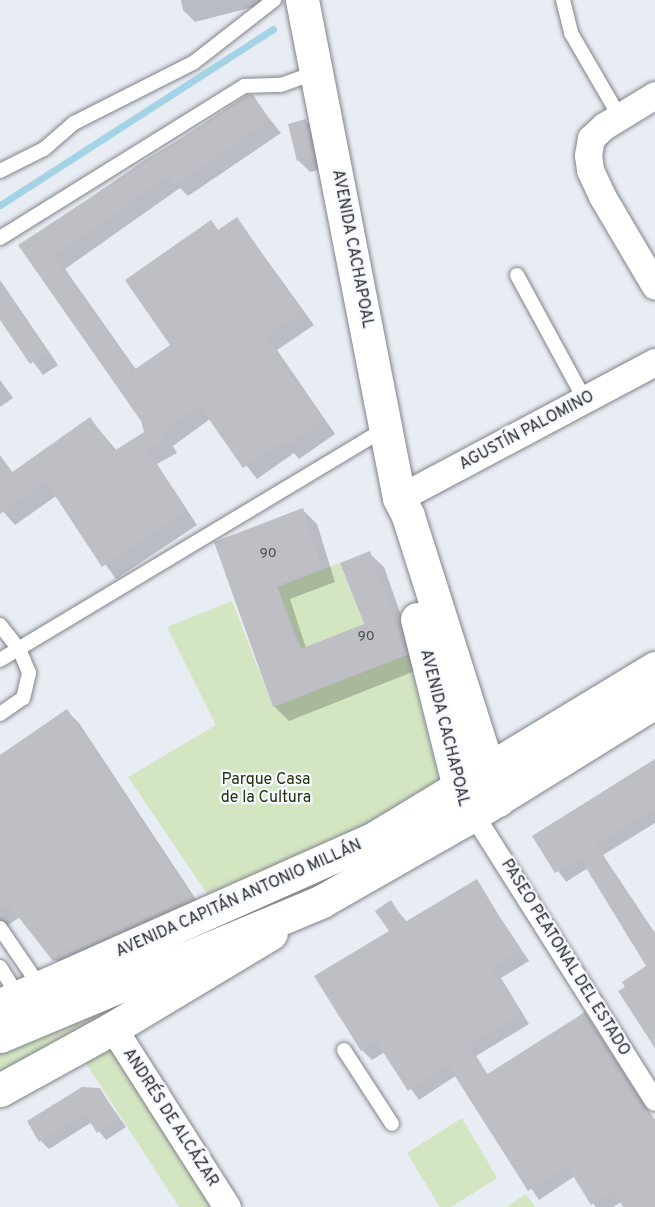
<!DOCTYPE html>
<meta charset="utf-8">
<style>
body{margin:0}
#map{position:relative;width:655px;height:1207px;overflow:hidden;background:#e8ecf3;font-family:Overpass,sans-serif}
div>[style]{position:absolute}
.green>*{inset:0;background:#d4e5c2;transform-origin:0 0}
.shadow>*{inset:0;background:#0003}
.stream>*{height:7px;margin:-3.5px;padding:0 3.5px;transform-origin:3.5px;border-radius:3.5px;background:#a3d3e4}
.building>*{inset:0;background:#bebec5}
.roads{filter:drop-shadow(0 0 2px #80838a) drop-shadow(0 0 2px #80838a)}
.service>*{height:14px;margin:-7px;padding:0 7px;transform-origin:7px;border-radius:7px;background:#fff}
.pedestrian>*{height:20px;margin:-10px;padding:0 10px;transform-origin:10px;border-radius:10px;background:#fff}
.minor>*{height:27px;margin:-13.5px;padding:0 13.5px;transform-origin:13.5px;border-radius:13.5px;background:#fff}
.tertiary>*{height:33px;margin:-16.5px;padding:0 16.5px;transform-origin:16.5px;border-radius:16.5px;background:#fff}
.secondary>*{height:33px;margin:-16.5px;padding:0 16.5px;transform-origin:16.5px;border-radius:16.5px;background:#fff}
span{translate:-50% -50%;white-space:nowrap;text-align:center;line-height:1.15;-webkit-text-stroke:4.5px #f6f9ff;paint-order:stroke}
.number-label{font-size:14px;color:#4d4e52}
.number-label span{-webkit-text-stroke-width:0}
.street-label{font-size:16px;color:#27292b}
.park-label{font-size:16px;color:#243409}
</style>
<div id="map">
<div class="green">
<i style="left:340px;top:563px;width:66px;height:67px;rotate:69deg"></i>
<i style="clip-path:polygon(232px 601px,273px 707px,408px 654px,440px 785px,322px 855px,210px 898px,128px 777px,216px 725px,167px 627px)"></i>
<i style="clip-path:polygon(186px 967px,0 1080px,0 1047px)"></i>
<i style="clip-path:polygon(110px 1046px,217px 1207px,179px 1207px,84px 1060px)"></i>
<i style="clip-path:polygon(462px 1118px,497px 1178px,451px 1207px,440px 1207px,407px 1153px)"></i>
<i style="clip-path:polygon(526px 1194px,535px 1207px,507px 1207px)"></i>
</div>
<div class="shadow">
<i style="clip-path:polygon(181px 0,269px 0,269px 3px,195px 22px,183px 10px)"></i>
<i style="clip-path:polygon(252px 97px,281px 133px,188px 196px,180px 188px,65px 269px,137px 371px,172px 346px,211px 222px,219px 231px,237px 219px,314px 325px,277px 350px,335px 434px,299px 459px,294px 453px,257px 479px,210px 419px,173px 446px,177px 453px,157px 464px,197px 525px,116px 579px,56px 496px,15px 525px,0 508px,0 455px,13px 473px,90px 419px,117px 451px,146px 432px,142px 420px,20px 246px,148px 158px)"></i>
<i style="clip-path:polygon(306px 121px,318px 133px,325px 168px,310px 172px,298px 160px)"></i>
<i style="clip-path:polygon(0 280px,58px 365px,43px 375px,0 318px)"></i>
<i style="clip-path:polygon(0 380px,13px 398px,0 407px)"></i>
<i style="clip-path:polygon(303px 510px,317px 524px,335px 582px,290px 599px,306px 648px,366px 625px,369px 553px,384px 567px,420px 669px,289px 721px,274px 706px,216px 543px)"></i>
<i style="clip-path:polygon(67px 711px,79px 723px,203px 910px,66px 972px,20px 917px,5px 927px,0 922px,0 757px)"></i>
<i style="clip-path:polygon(655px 761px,655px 823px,603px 855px,655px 933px,655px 1048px,620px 991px,648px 967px,588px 868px,566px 882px,534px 837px)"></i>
<i style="clip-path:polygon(476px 881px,529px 961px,501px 978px,529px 1024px,476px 1056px,488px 1075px,584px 1014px,655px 1120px,655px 1207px,624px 1207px,621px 1202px,613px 1207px,596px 1207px,575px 1176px,539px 1200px,457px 1075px,419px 1100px,385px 1052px,372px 1060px,362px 1050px,391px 932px,390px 902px,407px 922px)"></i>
<i style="clip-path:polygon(99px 1089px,126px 1127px,106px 1140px,92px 1122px,49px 1149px,41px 1141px)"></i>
</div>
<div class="stream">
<i style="left:0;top:205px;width:325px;rotate:-32.8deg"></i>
</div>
<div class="building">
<i style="clip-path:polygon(247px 95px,253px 95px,270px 120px,174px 185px,168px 176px,54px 256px,134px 370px,170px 345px,125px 280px,211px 220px,218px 230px,237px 217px,302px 312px,265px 337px,323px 420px,285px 447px,281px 441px,243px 468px,199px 405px,161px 433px,165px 440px,146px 451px,186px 511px,102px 567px,46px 482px,0 514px,0 457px,11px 473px,90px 417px,114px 451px,144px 432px,141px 421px,18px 245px)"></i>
<i style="clip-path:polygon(306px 119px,313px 156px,297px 161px,288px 124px)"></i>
<i style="clip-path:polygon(0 283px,47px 352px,30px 364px,0 320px)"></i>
<i style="clip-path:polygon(303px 508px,322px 568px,276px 585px,298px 650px,364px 624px,340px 563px,370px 551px,407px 655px,273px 707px,214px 542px)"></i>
<i style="clip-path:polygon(67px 709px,192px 897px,53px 961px,9px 905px,0 910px,0 755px)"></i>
<i style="clip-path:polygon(655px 759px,655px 808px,595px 845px,655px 934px,655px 1048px,618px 991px,625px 987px,622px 982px,646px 966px,580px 858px,555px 873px,532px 836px)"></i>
<i style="clip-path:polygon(477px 879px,520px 951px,492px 968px,520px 1014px,468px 1046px,486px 1075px,585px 1012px,655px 1122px,655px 1207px,623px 1207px,613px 1191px,591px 1205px,567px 1166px,528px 1191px,448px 1065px,408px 1091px,376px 1041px,361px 1051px,314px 976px,389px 931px,375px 911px,391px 900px,405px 922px)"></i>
<i style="clip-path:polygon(82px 1087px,100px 1088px,119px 1119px,97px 1133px,85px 1114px,39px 1142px,27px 1121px)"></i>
</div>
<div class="roads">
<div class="service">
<i style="left:563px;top:0;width:34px;rotate:76deg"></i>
<i style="left:571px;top:33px;width:94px;rotate:59.9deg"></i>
<i style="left:0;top:171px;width:49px;rotate:-26.6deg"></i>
<i style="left:44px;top:149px;width:40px;rotate:-41deg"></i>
<i style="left:74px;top:123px;width:133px;rotate:-26.8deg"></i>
<i style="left:193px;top:63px;width:103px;rotate:-37.9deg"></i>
<i style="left:0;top:238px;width:287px;rotate:-31.9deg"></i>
<i style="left:244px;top:86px;width:37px;rotate:-2deg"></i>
<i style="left:281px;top:85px;width:37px;rotate:-20deg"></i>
<i style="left:517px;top:275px;width:142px;rotate:61.5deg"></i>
<i style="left:0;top:625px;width:31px;rotate:52deg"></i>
<i style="left:19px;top:649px;width:26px;rotate:67deg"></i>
<i style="left:29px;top:673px;width:26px;rotate:103deg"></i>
<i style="left:23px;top:698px;width:28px;rotate:145deg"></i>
<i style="left:0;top:660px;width:450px;rotate:-31deg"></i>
<i style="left:0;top:928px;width:73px;rotate:55.7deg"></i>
<i style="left:0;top:967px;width:36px;rotate:58deg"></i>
<i style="left:344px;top:1050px;width:88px;rotate:57deg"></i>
</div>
<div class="pedestrian">
<i style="left:474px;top:815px;width:338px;rotate:57.7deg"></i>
</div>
<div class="minor">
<i style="left:655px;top:95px;width:60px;rotate:148.7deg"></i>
<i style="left:604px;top:126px;width:18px;rotate:137deg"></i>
<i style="left:591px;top:138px;width:17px;rotate:100deg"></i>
<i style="left:588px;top:155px;width:15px;rotate:82deg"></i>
<i style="left:590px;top:170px;width:29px;rotate:65deg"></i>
<i style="left:602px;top:196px;width:104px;rotate:59.5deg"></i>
<i style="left:399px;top:498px;width:290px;rotate:-28deg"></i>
<i style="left:113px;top:1028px;width:212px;rotate:57.5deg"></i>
</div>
<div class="tertiary">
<i style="left:0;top:1090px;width:129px;rotate:-28.8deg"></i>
<i style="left:113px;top:1028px;width:184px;rotate:-31deg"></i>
</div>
<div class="secondary">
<i style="left:302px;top:0;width:507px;rotate:78.98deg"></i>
<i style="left:399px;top:498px;width:20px;rotate:63deg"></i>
<i style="left:408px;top:516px;width:298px;rotate:72.4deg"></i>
<i style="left:417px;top:619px;width:194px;rotate:76deg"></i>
<i style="left:0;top:1005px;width:406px;rotate:-24deg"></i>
<i style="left:371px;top:840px;width:332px;rotate:-31.2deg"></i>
<i style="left:0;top:1036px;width:349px;rotate:-22.7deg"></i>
<i style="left:322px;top:901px;width:166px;rotate:-29.7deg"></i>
<i style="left:466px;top:819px;width:222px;rotate:-31.8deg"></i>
</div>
</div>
<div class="number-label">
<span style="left:268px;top:554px">90</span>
<span style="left:366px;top:637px">90</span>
</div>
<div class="street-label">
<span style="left:352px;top:249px;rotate:79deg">AVENIDA CACHAPOAL</span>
<span style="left:527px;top:431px;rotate:-28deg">AGUSTÍN PALOMINO</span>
<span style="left:444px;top:728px;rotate:76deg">AVENIDA CACHAPOAL</span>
<span style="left:239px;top:899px;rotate:-24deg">AVENIDA CAPITÁN ANTONIO MILLÁN</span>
<span style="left:565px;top:958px;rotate:58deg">PASEO PEATONAL DEL ESTADO</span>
<span style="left:170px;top:1118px;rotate:57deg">ANDRÉS DE ALCÁZAR</span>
</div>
<div class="park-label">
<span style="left:266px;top:789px">Parque Casa<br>de la Cultura</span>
</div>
</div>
